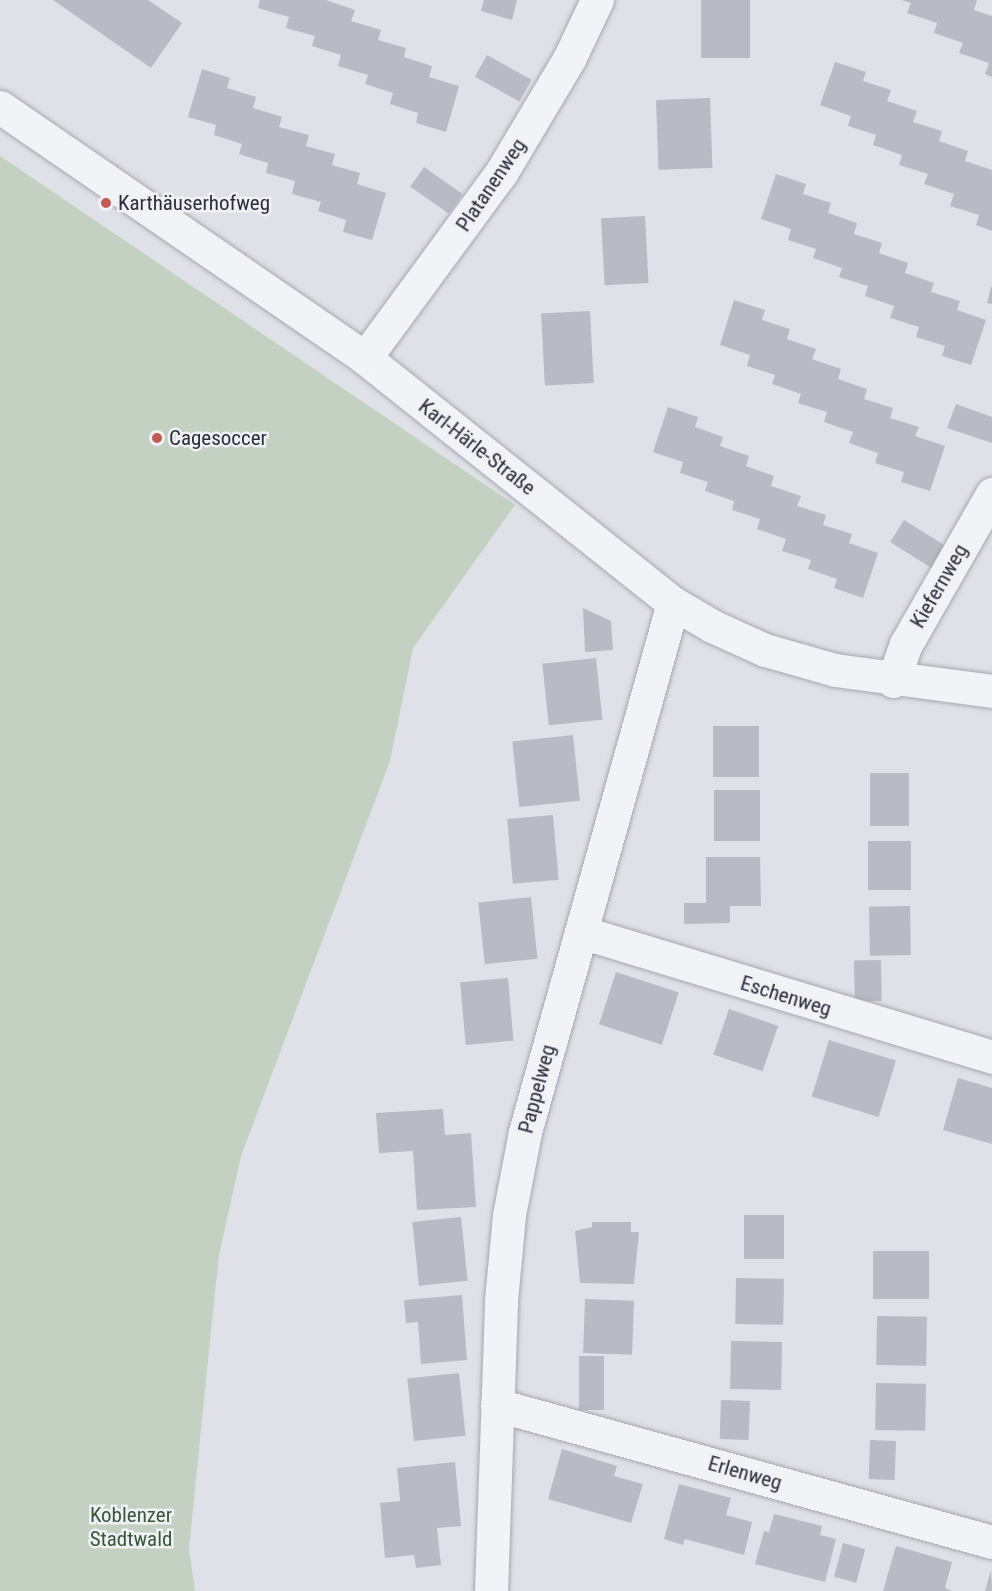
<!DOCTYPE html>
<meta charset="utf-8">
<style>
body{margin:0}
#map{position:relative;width:992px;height:1591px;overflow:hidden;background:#e0e1e8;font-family:"Roboto Condensed",sans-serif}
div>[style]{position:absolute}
.green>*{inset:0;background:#c3d0c2}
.building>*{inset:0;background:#b8bac4;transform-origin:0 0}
.roads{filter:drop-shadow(0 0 2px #a6a7b1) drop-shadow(0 0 2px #a6a7b1)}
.minor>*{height:33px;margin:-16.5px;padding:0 16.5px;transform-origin:16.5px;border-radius:16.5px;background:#f2f3f6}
.dots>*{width:16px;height:16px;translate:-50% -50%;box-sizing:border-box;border:3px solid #eff1f5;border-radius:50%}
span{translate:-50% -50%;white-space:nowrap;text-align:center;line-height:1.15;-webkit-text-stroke:5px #eff1f5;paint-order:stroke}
.street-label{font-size:21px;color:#2b2d3d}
.poi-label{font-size:21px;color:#2b2d3d}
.left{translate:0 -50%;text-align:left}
.park-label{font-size:21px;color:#39573a}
</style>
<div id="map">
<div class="green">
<i style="clip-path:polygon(0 156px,515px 505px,413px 648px,390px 761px,241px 1156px,219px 1255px,211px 1331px,189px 1549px,195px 1591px,0 1591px)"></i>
</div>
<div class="building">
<i style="clip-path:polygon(53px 0,148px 0,182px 23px,151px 68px)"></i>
<i style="clip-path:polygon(260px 0,326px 0,355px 10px,351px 21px,381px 30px,378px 40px,406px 48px,404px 57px,432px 66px,429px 77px,459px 86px,446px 132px,416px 123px,418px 113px,390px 104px,393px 93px,365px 84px,368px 75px,338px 66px,341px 55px,312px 46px,315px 36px,286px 28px,289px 17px,258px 8px)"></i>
<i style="clip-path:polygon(484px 0,517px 0,512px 20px,481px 11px)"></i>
<i style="left:701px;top:0;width:49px;height:58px"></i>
<i style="clip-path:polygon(902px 0,977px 0,974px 10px,992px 16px,992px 77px,985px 74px,989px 63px,959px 53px,963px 43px,934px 33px,937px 23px,907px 13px,911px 3px)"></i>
<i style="left:487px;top:55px;width:51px;height:25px;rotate:29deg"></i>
<i style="clip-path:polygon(835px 62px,866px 72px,863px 81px,891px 90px,887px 101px,917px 111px,913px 122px,942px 131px,939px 141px,968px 151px,965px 161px,992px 170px,992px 231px,976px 225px,979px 215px,950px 206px,954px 194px,924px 184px,928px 174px,899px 165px,902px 155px,873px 145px,876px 135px,848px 126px,851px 116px,820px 105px)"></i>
<i style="clip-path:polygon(202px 69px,230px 78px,227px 88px,256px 97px,253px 108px,282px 117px,279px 127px,309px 135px,306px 146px,335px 154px,332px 165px,360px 173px,357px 184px,386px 193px,372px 240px,343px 232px,346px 220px,318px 211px,321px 202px,292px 194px,295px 181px,266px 173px,268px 163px,239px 154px,242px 144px,214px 135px,216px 125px,188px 117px)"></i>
<i style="left:710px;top:98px;width:70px;height:54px;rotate:88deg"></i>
<i style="left:424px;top:167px;width:47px;height:24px;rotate:35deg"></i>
<i style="clip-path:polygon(776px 174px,806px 184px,803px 194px,831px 203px,828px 213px,857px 223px,854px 234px,882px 243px,879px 253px,908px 263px,905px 273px,934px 283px,931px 292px,960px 301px,957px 310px,986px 320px,971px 365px,942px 356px,945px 346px,916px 337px,919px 327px,890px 318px,894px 306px,865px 296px,868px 286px,839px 277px,842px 268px,813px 258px,816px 249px,788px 240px,791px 229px,761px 219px)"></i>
<i style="left:645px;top:216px;width:67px;height:44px;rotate:87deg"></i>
<i style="clip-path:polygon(991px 287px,992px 287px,992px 304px,987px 303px)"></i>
<i style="clip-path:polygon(734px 300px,765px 310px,762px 320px,790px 329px,787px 339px,816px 349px,812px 359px,841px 369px,838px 379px,867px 389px,864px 399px,893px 408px,890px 418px,919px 427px,915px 436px,945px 446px,930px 491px,901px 482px,904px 472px,875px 463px,878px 453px,849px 443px,853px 432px,824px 422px,827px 412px,798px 403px,801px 394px,772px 384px,775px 375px,747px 366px,750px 355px,720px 345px)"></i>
<i style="left:590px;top:311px;width:72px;height:49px;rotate:87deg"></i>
<i style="clip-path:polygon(956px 404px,992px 417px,992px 443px,947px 428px)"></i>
<i style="clip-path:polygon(668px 407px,698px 417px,695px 427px,723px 437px,720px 446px,749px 456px,746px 466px,774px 476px,771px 486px,801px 496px,797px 506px,826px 515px,823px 525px,852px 534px,849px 543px,878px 553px,863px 598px,834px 588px,837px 579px,808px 569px,811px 560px,782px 551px,786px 539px,757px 529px,760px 519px,732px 510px,734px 501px,705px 491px,708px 482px,680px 473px,683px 462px,653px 452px)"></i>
<i style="left:904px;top:520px;width:53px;height:26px;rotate:32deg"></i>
<i style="clip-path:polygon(583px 608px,611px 621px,613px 650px,585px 652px)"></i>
<i style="left:596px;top:658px;width:62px;height:54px;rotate:84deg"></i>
<i style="left:713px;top:726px;width:46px;height:51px"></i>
<i style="left:573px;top:735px;width:66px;height:61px;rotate:84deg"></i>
<i style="left:870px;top:773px;width:39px;height:53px"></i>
<i style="left:714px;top:790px;width:46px;height:51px"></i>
<i style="left:553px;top:815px;width:65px;height:46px;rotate:85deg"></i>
<i style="left:868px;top:841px;width:43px;height:49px"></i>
<i style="clip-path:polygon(706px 857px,760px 857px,761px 906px,730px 906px,730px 923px,684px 924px,684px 903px,706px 903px)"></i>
<i style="left:531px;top:897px;width:62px;height:53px;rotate:84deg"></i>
<i style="left:910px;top:906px;width:49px;height:41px;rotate:89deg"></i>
<i style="left:881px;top:960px;width:41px;height:27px;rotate:89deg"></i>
<i style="left:616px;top:972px;width:66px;height:55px;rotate:18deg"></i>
<i style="left:508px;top:978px;width:63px;height:48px;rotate:85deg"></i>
<i style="left:729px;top:1009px;width:52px;height:48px;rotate:19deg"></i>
<i style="left:829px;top:1040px;width:70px;height:59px;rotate:17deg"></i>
<i style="clip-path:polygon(958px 1078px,992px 1088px,992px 1144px,943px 1130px)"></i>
<i style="clip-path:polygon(443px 1109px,445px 1135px,471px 1133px,476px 1207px,417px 1210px,413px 1151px,379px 1153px,376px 1113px)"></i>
<i style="left:744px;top:1215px;width:40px;height:44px"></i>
<i style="left:461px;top:1217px;width:64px;height:49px;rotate:84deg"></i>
<i style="clip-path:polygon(592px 1222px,631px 1222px,631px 1232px,639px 1232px,634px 1284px,580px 1283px,575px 1231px,592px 1227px)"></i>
<i style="left:929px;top:1251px;width:48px;height:56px;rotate:90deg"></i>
<i style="left:736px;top:1278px;width:48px;height:46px;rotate:1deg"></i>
<i style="clip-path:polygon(462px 1295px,467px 1360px,421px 1364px,418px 1322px,406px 1323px,404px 1300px)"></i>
<i style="left:585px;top:1299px;width:49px;height:54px;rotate:2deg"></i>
<i style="left:877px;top:1316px;width:50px;height:49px;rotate:1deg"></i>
<i style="left:731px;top:1341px;width:51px;height:48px;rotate:1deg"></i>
<i style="left:579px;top:1356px;width:25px;height:54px"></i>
<i style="left:459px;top:1373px;width:63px;height:52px;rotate:84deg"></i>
<i style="left:876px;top:1383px;width:50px;height:47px;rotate:1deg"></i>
<i style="left:721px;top:1400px;width:29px;height:39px;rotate:2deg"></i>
<i style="left:870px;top:1440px;width:26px;height:39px;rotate:2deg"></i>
<i style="clip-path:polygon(562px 1449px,617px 1466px,614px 1476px,643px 1484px,631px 1523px,548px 1499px)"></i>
<i style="clip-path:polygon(455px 1462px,461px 1526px,437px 1528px,441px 1565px,416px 1568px,414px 1555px,385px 1558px,380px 1503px,400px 1501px,397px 1468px)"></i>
<i style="clip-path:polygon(679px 1484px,731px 1498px,726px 1515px,752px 1522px,744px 1555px,685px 1539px,683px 1545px,664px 1539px)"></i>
<i style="clip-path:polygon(774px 1514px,822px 1526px,820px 1535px,836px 1539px,825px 1582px,755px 1564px,764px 1531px,769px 1532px)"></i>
<i style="left:843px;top:1543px;width:23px;height:35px;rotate:15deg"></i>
<i style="clip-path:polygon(896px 1546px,952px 1562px,945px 1588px,952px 1591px,883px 1591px)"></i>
<i style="clip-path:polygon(991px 1570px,992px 1591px,985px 1591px)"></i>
</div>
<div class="roads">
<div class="minor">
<i style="left:0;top:107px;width:443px;rotate:34.5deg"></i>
<i style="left:365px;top:358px;width:394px;rotate:38.5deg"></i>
<i style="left:673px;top:603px;width:45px;rotate:30.5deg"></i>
<i style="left:712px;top:626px;width:58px;rotate:24.4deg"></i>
<i style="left:765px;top:650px;width:73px;rotate:15.9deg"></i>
<i style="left:835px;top:670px;width:158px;rotate:7.6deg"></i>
<i style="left:365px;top:358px;width:230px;rotate:-53.7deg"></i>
<i style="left:501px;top:173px;width:133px;rotate:-59.2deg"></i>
<i style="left:569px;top:59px;width:65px;rotate:-64.6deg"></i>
<i style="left:893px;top:681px;width:39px;rotate:-71deg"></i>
<i style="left:906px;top:644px;width:173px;rotate:-60.2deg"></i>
<i style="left:581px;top:932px;width:430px;rotate:16.9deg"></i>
<i style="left:497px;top:1405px;width:514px;rotate:15.47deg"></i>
<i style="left:491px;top:1591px;width:291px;rotate:-88deg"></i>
<i style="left:501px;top:1300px;width:85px;rotate:-84.6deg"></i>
<i style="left:509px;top:1215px;width:85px;rotate:-79.1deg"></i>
<i style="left:525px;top:1132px;width:549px;rotate:-74.37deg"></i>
</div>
</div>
<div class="dots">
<i style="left:106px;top:203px;background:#c05a52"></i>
<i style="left:157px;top:438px;background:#c05a52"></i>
</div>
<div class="street-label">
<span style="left:491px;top:185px;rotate:-56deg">Platanenweg</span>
<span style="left:477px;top:447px;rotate:38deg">Karl-Härle-Straße</span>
<span style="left:939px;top:586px;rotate:-60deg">Kiefernweg</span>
<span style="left:786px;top:996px;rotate:17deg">Eschenweg</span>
<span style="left:537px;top:1089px;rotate:-75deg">Pappelweg</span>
<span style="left:745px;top:1473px;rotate:16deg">Erlenweg</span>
</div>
<div class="poi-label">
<span class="left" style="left:118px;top:203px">Karthäuserhofweg</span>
<span class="left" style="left:169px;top:438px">Cagesoccer</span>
</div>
<div class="park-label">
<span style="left:131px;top:1527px">Koblenzer<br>Stadtwald</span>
</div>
</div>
